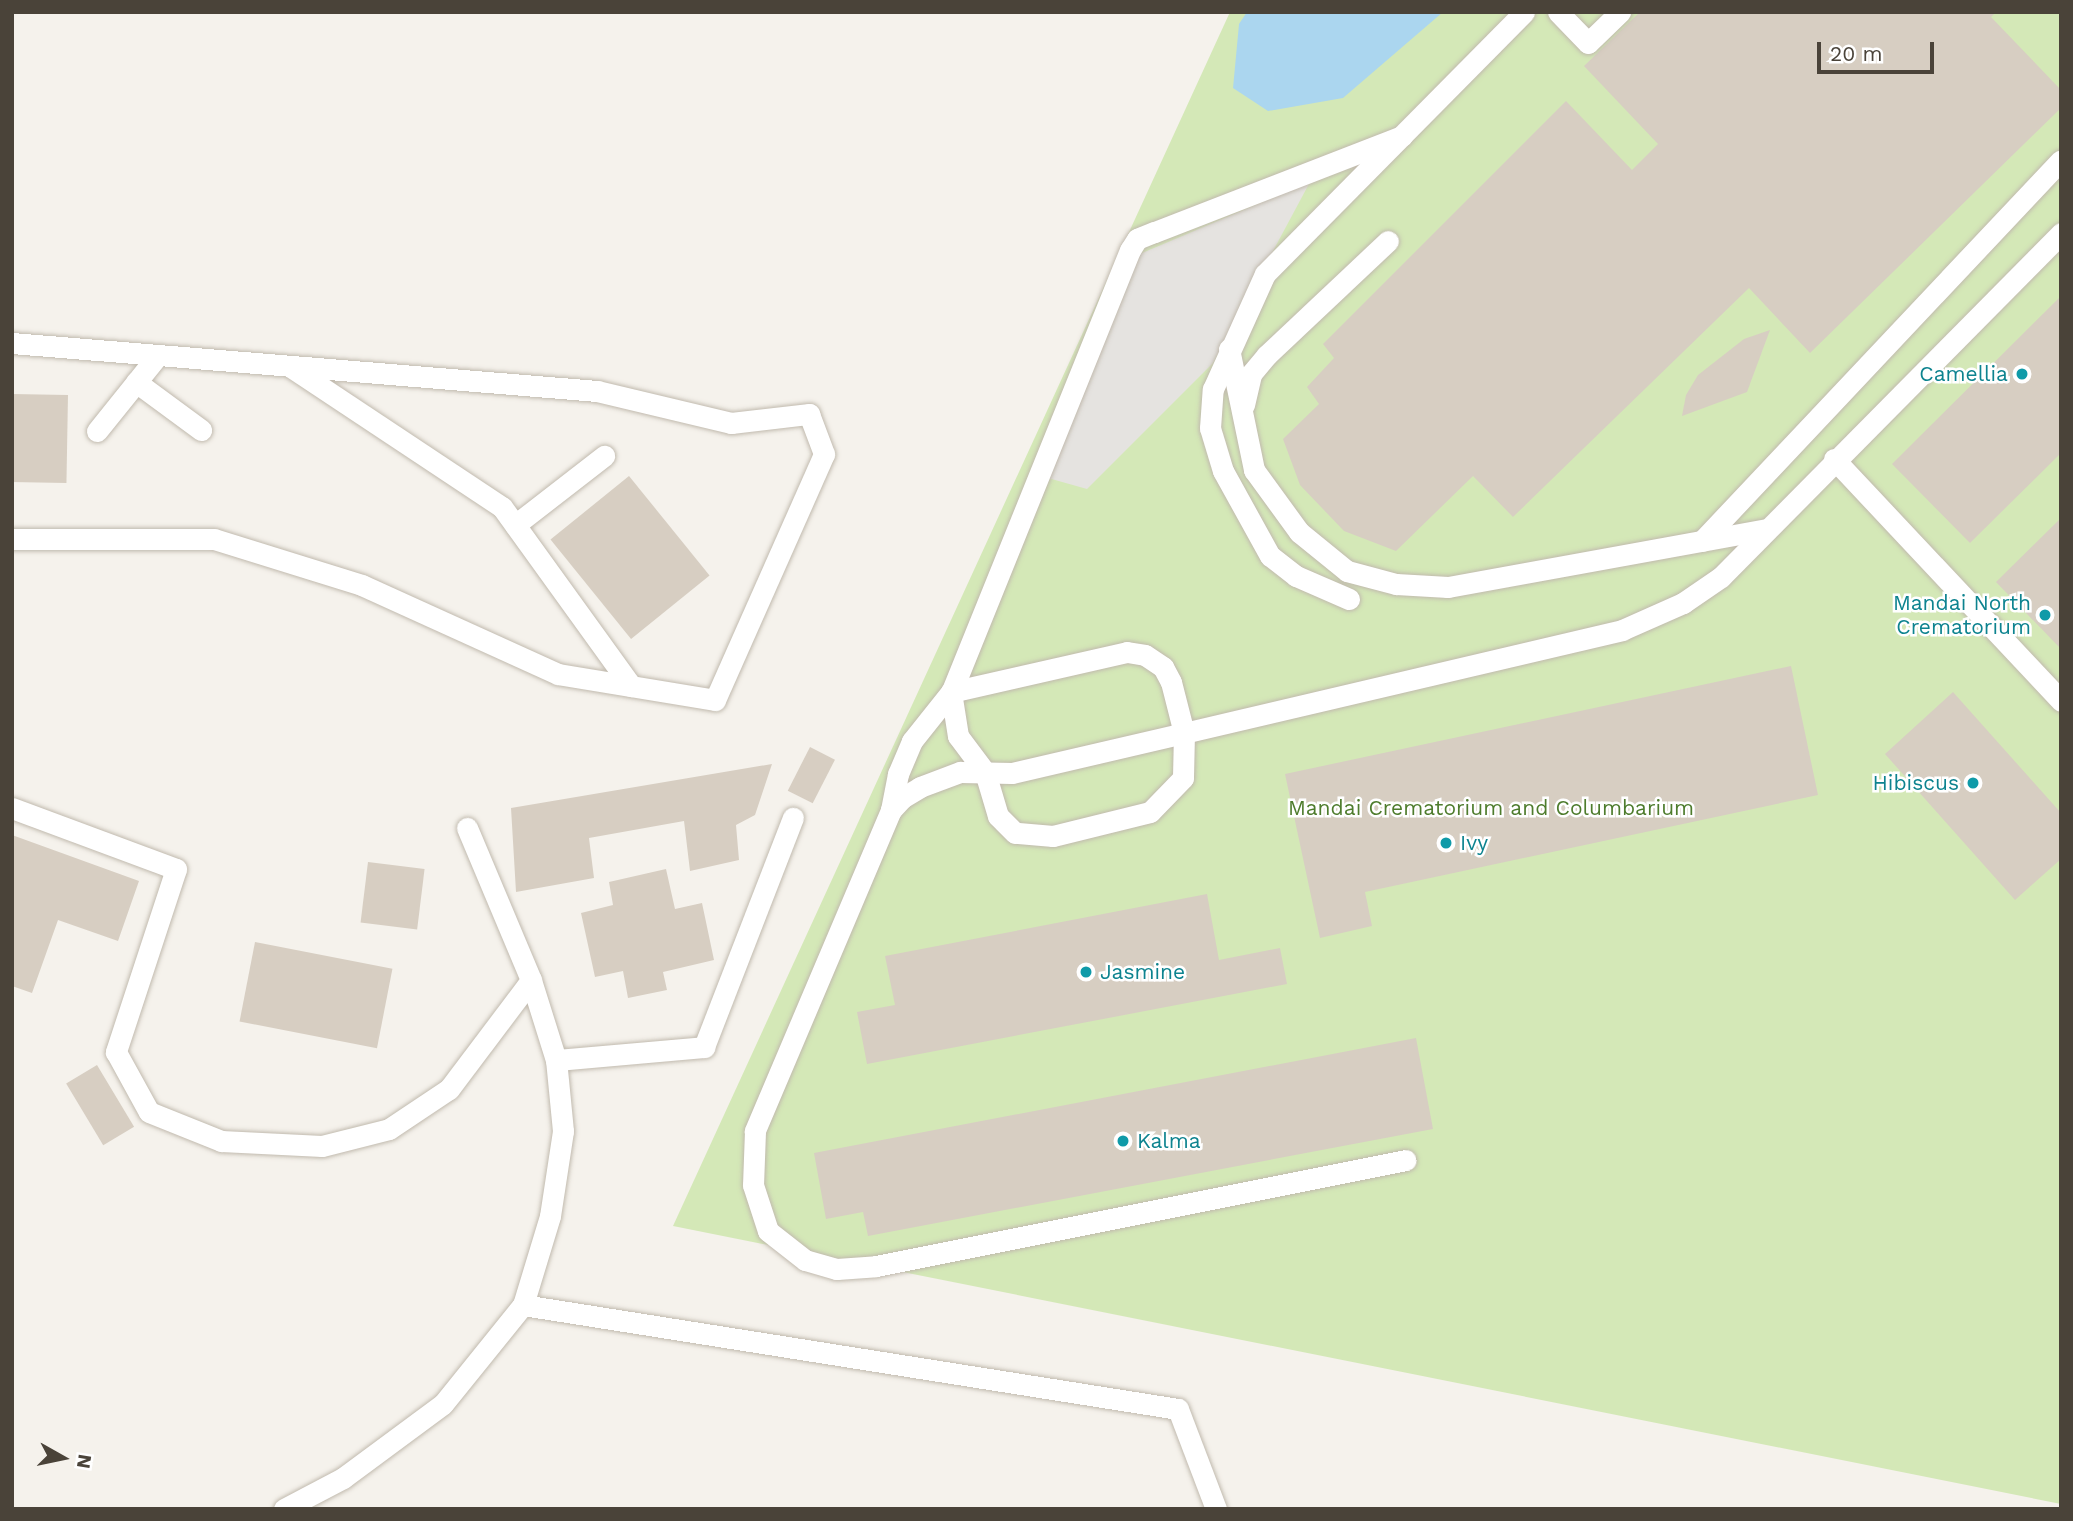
<!DOCTYPE html>
<style>
body{margin:0}
#map{position:relative;width:2073px;height:1521px;overflow:hidden;background:#f5f2ec;font-family:"Work Sans",sans-serif}
div>[style]{position:absolute}
.green>*{inset:0;background:#d4e8b7}
.parking>*{inset:0;background:#e5e3e0}
.water>*{inset:0;background:#abd6ef}
.building>*{inset:0;background:#d7cec2;transform-origin:0 0}
.roads{filter:drop-shadow(0 0 2px #c1baae) drop-shadow(0 0 2px #c1baae)}
.service>*{height:21px;margin:-10.5px;padding:0 10.5px;transform-origin:10.5px;border-radius:10.5px;background:#fff}
.dots>*{width:19px;height:19px;translate:-50% -50%;box-sizing:border-box;border:4px solid #fff;border-radius:50%}
span{translate:-50% -50%;white-space:nowrap;text-align:center;line-height:1.15;-webkit-text-stroke:5px #fff;paint-order:stroke}
.culture-label{font-size:21px;color:#0d838f}
.right{translate:-100% -50%;text-align:right}
.left{translate:0 -50%;text-align:left}
.park-label{font-size:21px;color:#4e7c2d}
.frame{position:absolute;inset:0;border:14px solid #4a4339;pointer-events:none}
.north{position:absolute;left:28px;top:1423px;width:70px;height:70px;-webkit-text-stroke:5px #fff;paint-order:stroke;rotate:99deg;font-size:19px;font-weight:700;line-height:28px;text-align:center;color:#4a4339}
.north::after{content:'';display:block;margin:auto;width:24px;height:32px;background:#4a4339;clip-path:polygon(50% 0,100% 100%,50% 72%,0 100%)}
.scale{position:absolute;left:1817px;top:42px;width:117px;height:32px;box-sizing:border-box;border:4px solid #4a4339;border-top:0;padding-left:9px;font-size:21px;line-height:24px;white-space:nowrap;color:#4a4339;-webkit-text-stroke:5px #fff;paint-order:stroke}
</style>
<div id="map">
<div class="green">
<i style="clip-path:polygon(1230px 12px,2061px 12px,2061px 1504px,673px 1226px)"></i>
</div>
<div class="parking">
<i style="clip-path:polygon(1310px 182px,1213px 363px,1087px 489px,1048px 478px,1135px 256px)"></i>
</div>
<div class="water">
<i style="clip-path:polygon(1247px 12px,1443px 12px,1343px 98px,1268px 111px,1233px 88px,1239px 24px)"></i>
</div>
<div class="building">
<i style="clip-path:polygon(1640px 12px,1996px 12px,1991px 17px,2061px 90px,2061px 108px,1810px 353px,1749px 288px,1513px 517px,1473px 476px,1396px 551px,1344px 531px,1300px 485px,1283px 439px,1319px 404px,1307px 387px,1334px 358px,1323px 344px,1566px 101px,1632px 170px,1658px 144px,1584px 66px)"></i>
<i style="clip-path:polygon(2061px 296px,2061px 453px,1970px 543px,1892px 464px)"></i>
<i style="clip-path:polygon(1770px 330px,1747px 392px,1682px 416px,1686px 395px,1698px 375px,1744px 339px)"></i>
<i style="left:12px;top:394px;width:56px;height:88px;rotate:1deg"></i>
<i style="left:629px;top:476px;width:128px;height:101px;rotate:51deg"></i>
<i style="clip-path:polygon(2061px 518px,2061px 649px,1996px 582px)"></i>
<i style="clip-path:polygon(1791px 666px,1818px 795px,1365px 892px,1372px 926px,1320px 938px,1285px 774px)"></i>
<i style="clip-path:polygon(1953px 692px,2061px 813px,2061px 859px,2015px 900px,1885px 754px)"></i>
<i style="left:810px;top:747px;width:28px;height:49px;rotate:27deg"></i>
<i style="clip-path:polygon(772px 764px,755px 815px,736px 825px,739px 860px,690px 871px,684px 821px,589px 838px,594px 878px,516px 892px,511px 808px)"></i>
<i style="clip-path:polygon(12px 835px,139px 881px,118px 941px,58px 920px,32px 993px,12px 986px)"></i>
<i style="left:368px;top:862px;width:57px;height:61px;rotate:7deg"></i>
<i style="clip-path:polygon(666px 869px,675px 909px,702px 903px,714px 960px,663px 972px,667px 990px,628px 998px,623px 971px,595px 977px,581px 913px,613px 905px,609px 882px)"></i>
<i style="clip-path:polygon(1207px 894px,1219px 960px,1280px 948px,1287px 984px,867px 1064px,857px 1012px,895px 1005px,885px 956px)"></i>
<i style="left:255px;top:942px;width:140px;height:81px;rotate:11deg"></i>
<i style="clip-path:polygon(1416px 1038px,1433px 1129px,868px 1236px,863px 1212px,826px 1219px,814px 1153px)"></i>
<i style="left:97px;top:1065px;width:72px;height:36px;rotate:59deg"></i>
</div>
<div class="roads">
<div class="service">
<i style="left:1558px;top:12px;width:43px;rotate:45.9deg"></i>
<i style="left:1588px;top:43px;width:45px;rotate:-44.1deg"></i>
<i style="left:1402px;top:136px;width:266px;rotate:158.8deg"></i>
<i style="left:1154px;top:232px;width:18px;rotate:158deg"></i>
<i style="left:1137px;top:239px;width:13px;rotate:122deg"></i>
<i style="left:1130px;top:250px;width:477px;rotate:112deg"></i>
<i style="left:951px;top:692px;width:63px;rotate:128.5deg"></i>
<i style="left:912px;top:741px;width:36px;rotate:113deg"></i>
<i style="left:898px;top:774px;width:37px;rotate:101deg"></i>
<i style="left:891px;top:810px;width:349px;rotate:113deg"></i>
<i style="left:755px;top:1131px;width:54px;rotate:92.1deg"></i>
<i style="left:753px;top:1185px;width:48px;rotate:71.9deg"></i>
<i style="left:768px;top:1231px;width:47px;rotate:38.1deg"></i>
<i style="left:805px;top:1260px;width:33px;rotate:16deg"></i>
<i style="left:837px;top:1269px;width:39px;rotate:-4deg"></i>
<i style="left:876px;top:1266px;width:540px;rotate:-11.31deg"></i>
<i style="left:12px;top:343px;width:587px;rotate:4.69deg"></i>
<i style="left:597px;top:391px;width:138px;rotate:13.4deg"></i>
<i style="left:731px;top:423px;width:79px;rotate:-6.6deg"></i>
<i style="left:809px;top:414px;width:43px;rotate:69.4deg"></i>
<i style="left:824px;top:454px;width:269px;rotate:113.9deg"></i>
<i style="left:715px;top:700px;width:159px;rotate:-170.6deg"></i>
<i style="left:558px;top:674px;width:215px;rotate:-155.6deg"></i>
<i style="left:362px;top:585px;width:155px;rotate:-162.7deg"></i>
<i style="left:214px;top:539px;width:202px;rotate:180deg"></i>
<i style="left:1229px;top:349px;width:124px;rotate:78.3deg"></i>
<i style="left:1254px;top:470px;width:77px;rotate:54deg"></i>
<i style="left:1299px;top:532px;width:62px;rotate:39.1deg"></i>
<i style="left:1347px;top:571px;width:51px;rotate:14.9deg"></i>
<i style="left:1396px;top:584px;width:52px;rotate:3.3deg"></i>
<i style="left:1448px;top:587px;width:324px;rotate:-10.3deg"></i>
<i style="left:291px;top:367px;width:253px;rotate:33.6deg"></i>
<i style="left:502px;top:507px;width:221px;rotate:54.2deg"></i>
<i style="left:136px;top:382px;width:81px;rotate:36.4deg"></i>
<i style="left:1244px;top:405px;width:32px;rotate:-77deg"></i>
<i style="left:1251px;top:374px;width:25px;rotate:-50deg"></i>
<i style="left:1267px;top:355px;width:166px;rotate:-43.3deg"></i>
<i style="left:97px;top:431px;width:97px;rotate:-51.2deg"></i>
<i style="left:1834px;top:459px;width:332px;rotate:46.8deg"></i>
<i style="left:515px;top:525px;width:113px;rotate:-37.8deg"></i>
<i style="left:1702px;top:541px;width:523px;rotate:-46.7deg"></i>
<i style="left:1349px;top:599px;width:58px;rotate:-156.5deg"></i>
<i style="left:1296px;top:576px;width:33px;rotate:-142deg"></i>
<i style="left:1270px;top:556px;width:97px;rotate:-118.9deg"></i>
<i style="left:1223px;top:471px;width:45px;rotate:-106.8deg"></i>
<i style="left:1210px;top:428px;width:39px;rotate:-86deg"></i>
<i style="left:1213px;top:389px;width:126px;rotate:-65.7deg"></i>
<i style="left:1265px;top:274px;width:368px;rotate:-45.3deg"></i>
<i style="left:1127px;top:652px;width:18px;rotate:9deg"></i>
<i style="left:1145px;top:655px;width:22px;rotate:34deg"></i>
<i style="left:1163px;top:667px;width:17px;rotate:62deg"></i>
<i style="left:1171px;top:682px;width:53px;rotate:75.7deg"></i>
<i style="left:1184px;top:733px;width:45px;rotate:91.3deg"></i>
<i style="left:1183px;top:778px;width:47px;rotate:134.1deg"></i>
<i style="left:1150px;top:812px;width:100px;rotate:166.1deg"></i>
<i style="left:1053px;top:836px;width:38px;rotate:-175deg"></i>
<i style="left:1015px;top:833px;width:24px;rotate:-135deg"></i>
<i style="left:998px;top:816px;width:46px;rotate:-106.5deg"></i>
<i style="left:985px;top:772px;width:45px;rotate:-126.9deg"></i>
<i style="left:958px;top:736px;width:45px;rotate:-99deg"></i>
<i style="left:951px;top:692px;width:180px;rotate:-12.8deg"></i>
<i style="left:12px;top:808px;width:175px;rotate:20.4deg"></i>
<i style="left:176px;top:869px;width:193px;rotate:108.2deg"></i>
<i style="left:116px;top:1052px;width:68px;rotate:61.2deg"></i>
<i style="left:149px;top:1112px;width:78px;rotate:21.9deg"></i>
<i style="left:221px;top:1141px;width:101px;rotate:2.8deg"></i>
<i style="left:322px;top:1146px;width:69px;rotate:-14.2deg"></i>
<i style="left:389px;top:1129px;width:72px;rotate:-33.7deg"></i>
<i style="left:449px;top:1089px;width:136px;rotate:-53deg"></i>
<i style="left:891px;top:810px;width:16px;rotate:-47deg"></i>
<i style="left:902px;top:798px;width:21px;rotate:-31deg"></i>
<i style="left:920px;top:787px;width:43px;rotate:-20.6deg"></i>
<i style="left:960px;top:772px;width:52px;rotate:1.1deg"></i>
<i style="left:1012px;top:773px;width:177px;rotate:-13.1deg"></i>
<i style="left:1184px;top:733px;width:450px;rotate:-13.2deg"></i>
<i style="left:1622px;top:630px;width:67px;rotate:-23.9deg"></i>
<i style="left:1683px;top:603px;width:46px;rotate:-34.4deg"></i>
<i style="left:1721px;top:577px;width:484px;rotate:-45.3deg"></i>
<i style="left:556px;top:1060px;width:149px;rotate:-5deg"></i>
<i style="left:704px;top:1047px;width:246px;rotate:-68.8deg"></i>
<i style="left:523px;top:1305px;width:663px;rotate:9.02deg"></i>
<i style="left:1178px;top:1409px;width:107px;rotate:69.2deg"></i>
<i style="left:284px;top:1509px;width:67px;rotate:-27.7deg"></i>
<i style="left:343px;top:1478px;width:124px;rotate:-36.5deg"></i>
<i style="left:443px;top:1404px;width:127px;rotate:-51.1deg"></i>
<i style="left:523px;top:1305px;width:93px;rotate:-73.1deg"></i>
<i style="left:550px;top:1216px;width:86px;rotate:-81.3deg"></i>
<i style="left:563px;top:1131px;width:71px;rotate:-95.6deg"></i>
<i style="left:556px;top:1060px;width:84px;rotate:-107.4deg"></i>
<i style="left:531px;top:980px;width:165px;rotate:-112.8deg"></i>
</div>
</div>
<div class="dots">
<i style="left:2022px;top:374px;background:#0f9aa8"></i>
<i style="left:2045px;top:615px;background:#0f9aa8"></i>
<i style="left:1973px;top:783px;background:#0f9aa8"></i>
<i style="left:1446px;top:843px;background:#0f9aa8"></i>
<i style="left:1086px;top:972px;background:#0f9aa8"></i>
<i style="left:1123px;top:1141px;background:#0f9aa8"></i>
</div>
<div class="culture-label">
<span class="right" style="left:2008px;top:374px">Camellia</span>
<span class="right" style="left:2031px;top:615px">Mandai North<br>Crematorium</span>
<span class="right" style="left:1959px;top:783px">Hibiscus</span>
<span class="left" style="left:1460px;top:843px">Ivy</span>
<span class="left" style="left:1100px;top:972px">Jasmine</span>
<span class="left" style="left:1137px;top:1141px">Kalma</span>
</div>
<div class="park-label">
<span style="left:1491px;top:808px">Mandai Crematorium and Columbarium</span>
</div>
<div class="frame"></div>
<div class="north">N</div>
<div class="scale">20 m</div>
</div>
